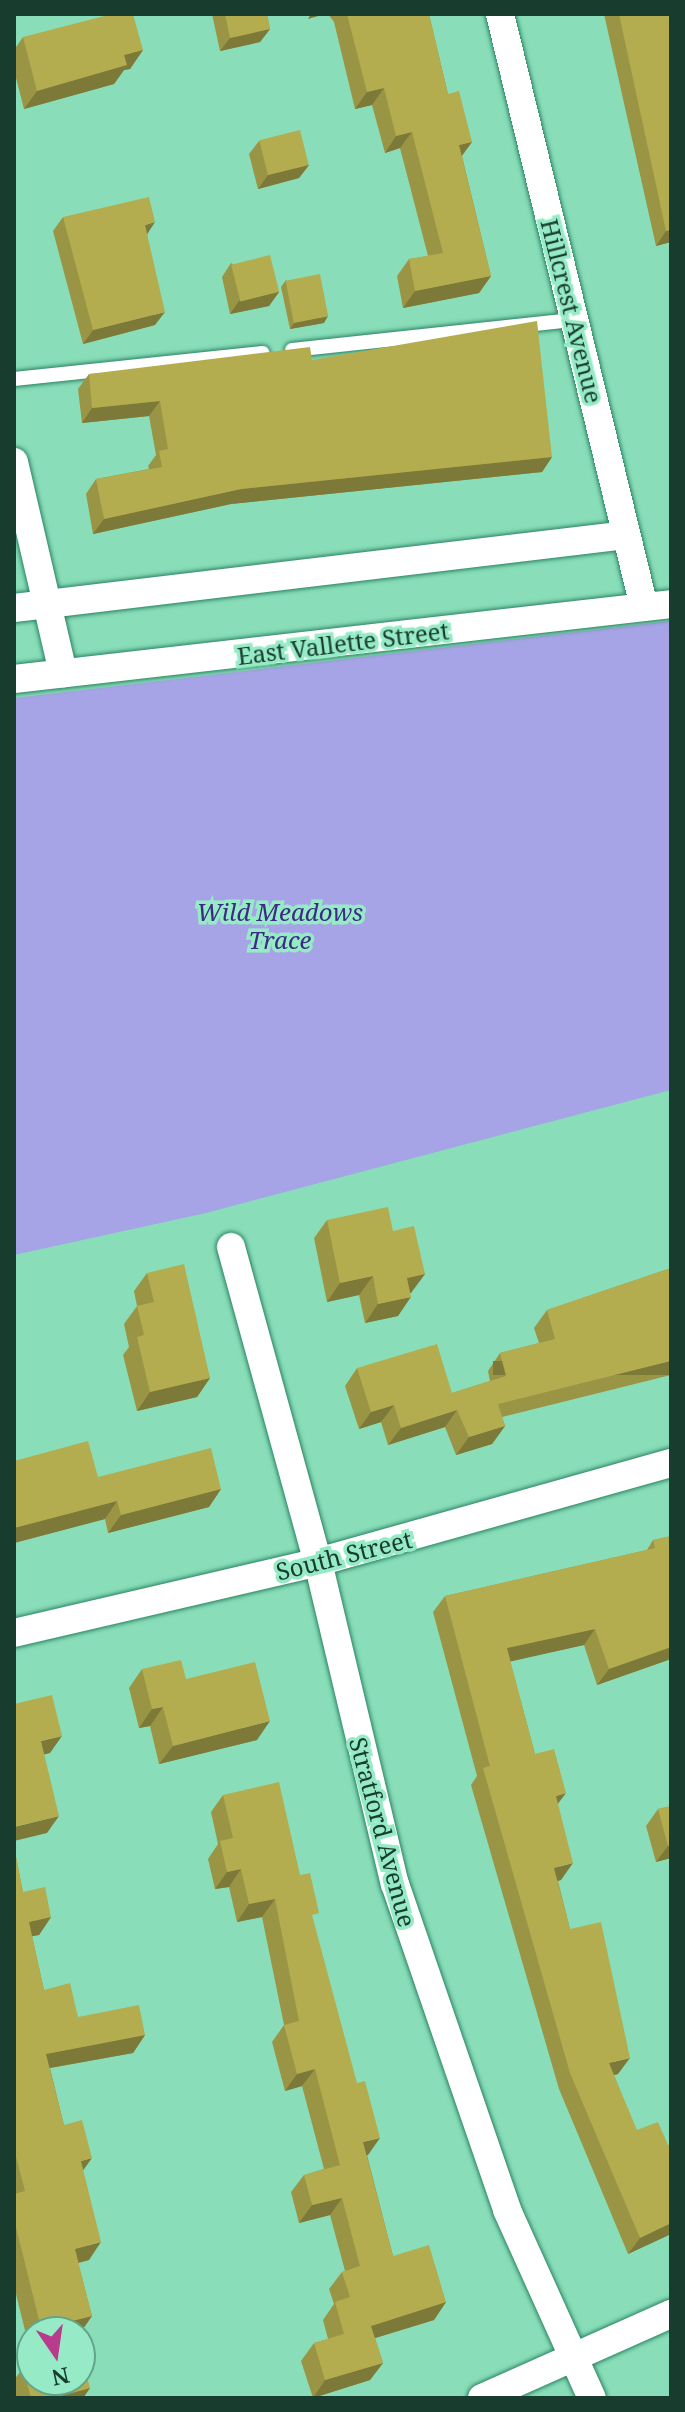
<!DOCTYPE html>
<style>
body{margin:0}
#map{position:relative;width:685px;height:2412px;overflow:hidden;background:#89deb9;font-family:"Noto Serif",serif}
div>[style]{position:absolute}
.green>*{inset:0;background:#a6a4e6}
.roads{filter:drop-shadow(0 0 2px #2b8363) drop-shadow(0 0 2px #2b8363)}
.lane>*{height:14px;margin:-7px;padding:0 7px;transform-origin:7px;border-radius:7px;background:#fff}
.street>*{height:28px;margin:-14px;padding:0 14px;transform-origin:14px;border-radius:14px;background:#fff}
.wall>*{inset:0;background:#9a9545}
.shaded-wall>*{inset:0;background:#7d7938;transform-origin:0 0}
.building>*{inset:0;background:#b3ad50;transform-origin:0 0}
span{translate:-50% -50%;white-space:nowrap;text-align:center;line-height:1.15;-webkit-text-stroke:7px #96ebc6;paint-order:stroke}
.street-label{font-size:24px;color:#183c2e}
.park-label{font-size:24px;color:#3c2b86;font-style:italic}
.frame{position:absolute;inset:0;border:16px solid #183c2e;pointer-events:none}
.north{position:absolute;left:16px;top:2316px;width:80px;height:80px;box-sizing:border-box;background:#96ebc6;border:2px solid #64a589;border-radius:50%;rotate:167deg;font-size:22px;font-weight:700;line-height:32px;text-align:center;color:#183c2e}
.north::after{content:'';display:block;margin:auto;width:28px;height:36px;background:#b83c8c;clip-path:polygon(50% 0,100% 100%,50% 72%,0 100%)}
</style>
<div id="map">
<div class="green">
<i style="clip-path:polygon(671px 621px,671px 1090px,206px 1213px,14px 1255px,14px 698px)"></i>
</div>
<div class="roads">
<div class="lane">
<i style="left:292px;top:350px;width:284px;rotate:-6.1deg"></i>
<i style="left:14px;top:379px;width:250px;rotate:-6deg"></i>
</div>
<div class="street">
<i style="left:500px;top:14px;width:610px;rotate:76.35deg"></i>
<i style="left:14px;top:462px;width:217px;rotate:76.9deg"></i>
<i style="left:14px;top:608px;width:616px;rotate:-6.8deg"></i>
<i style="left:14px;top:679px;width:661px;rotate:-6.51deg"></i>
<i style="left:231px;top:1247px;width:327px;rotate:74.6deg"></i>
<i style="left:318px;top:1562px;width:331px;rotate:76.6deg"></i>
<i style="left:395px;top:1884px;width:345px;rotate:71deg"></i>
<i style="left:507px;top:2210px;width:206px;rotate:65.7deg"></i>
<i style="left:14px;top:1633px;width:312px;rotate:-13.1deg"></i>
<i style="left:318px;top:1562px;width:367px;rotate:-15.7deg"></i>
<i style="left:482px;top:2398px;width:207px;rotate:-24deg"></i>
</div>
</div>
<div class="wall">
<i style="clip-path:polygon(212px 14px,267px 14px,270px 29px,260px 42px,220px 51px)"></i>
<i style="clip-path:polygon(328px 14px,429px 14px,448px 94px,472px 142px,462px 156px,491px 276px,479px 293px,403px 308px,397px 276px,409px 259px,428px 256px,400px 148px,385px 153px,372px 105px,355px 109px,334px 22px)"></i>
<i style="clip-path:polygon(604px 14px,668px 14px,671px 242px,656px 246px)"></i>
<i style="clip-path:polygon(23px 37px,143px 50px,130px 69px,124px 70px,114px 84px,24px 109px,14px 70px,14px 50px)"></i>
<i style="clip-path:polygon(259px 141px,309px 165px,299px 178px,258px 189px,249px 154px)"></i>
<i style="clip-path:polygon(63px 217px,147px 233px,155px 325px,83px 344px,53px 231px)"></i>
<i style="clip-path:polygon(231px 263px,279px 292px,269px 306px,230px 314px,222px 277px)"></i>
<i style="clip-path:polygon(286px 280px,324px 323px,290px 329px,281px 287px)"></i>
<i style="clip-path:polygon(312px 360px,552px 457px,542px 472px,231px 504px,93px 534px,86px 494px,96px 479px,149px 469px,148px 466px,156px 455px,149px 416px,82px 423px,78px 389px,89px 374px)"></i>
<i style="clip-path:polygon(327px 1220px,393px 1231px,425px 1274px,410px 1293px,398px 1316px,365px 1323px,359px 1295px,327px 1302px,314px 1238px)"></i>
<i style="clip-path:polygon(671px 1268px,671px 1375px,502px 1417px,505px 1426px,492px 1444px,456px 1455px,445px 1427px,388px 1445px,381px 1422px,359px 1429px,345px 1386px,357px 1368px,452px 1393px,490px 1381px,488px 1371px,500px 1353px,539px 1343px,534px 1328px,547px 1310px)"></i>
<i style="clip-path:polygon(147px 1273px,210px 1378px,197px 1397px,137px 1411px,123px 1355px,129px 1347px,124px 1324px,137px 1306px,134px 1291px)"></i>
<i style="clip-path:polygon(14px 1461px,98px 1477px,221px 1489px,209px 1507px,108px 1533px,105px 1519px,14px 1543px)"></i>
<i style="clip-path:polygon(671px 1536px,671px 1659px,597px 1685px,584px 1645px,510px 1661px,535px 1754px,558px 1804px,561px 1880px,558px 1881px,570px 1929px,618px 2074px,614px 2075px,671px 2234px,628px 2254px,559px 2089px,471px 1785px,477px 1776px,433px 1612px,445px 1596px,647px 1550px,653px 1540px)"></i>
<i style="clip-path:polygon(142px 1669px,186px 1679px,257px 1740px,159px 1764px,150px 1726px,139px 1728px,129px 1688px)"></i>
<i style="clip-path:polygon(223px 1795px,300px 1875px,313px 1921px,368px 2155px,367px 2155px,393px 2256px,446px 2302px,434px 2320px,375px 2338px,383px 2363px,370px 2380px,313px 2398px,301px 2361px,314px 2343px,328px 2339px,323px 2320px,334px 2304px,329px 2289px,342px 2272px,345px 2271px,330px 2215px,299px 2223px,291px 2192px,304px 2175px,324px 2169px,302px 2086px,285px 2091px,272px 2042px,284px 2025px,262px 1917px,237px 1922px,229px 1887px,215px 1889px,208px 1859px,218px 1844px,211px 1812px)"></i>
<i style="clip-path:polygon(671px 1806px,671px 1858px,656px 1862px,646px 1826px,658px 1809px)"></i>
<i style="clip-path:polygon(14px 1847px,23px 1892px,51px 1917px,39px 1935px,32px 1936px,44px 1990px,78px 2017px,145px 2035px,133px 2053px,50px 2068px,64px 2125px,83px 2170px,89px 2260px,78px 2263px,92px 2316px,80px 2333px,80px 2332px,32px 2332px,32px 2359px,14px 2286px)"></i>
<i style="clip-path:polygon(23px 2368px,90px 2388px,83px 2398px,14px 2398px,14px 2380px)"></i>
</div>
<div class="shaded-wall">
<i style="clip-path:polygon(311px 14px,325px 14px,308px 19px)"></i>
<i style="clip-path:polygon(270px 29px,260px 42px,220px 51px,230px 38px)"></i>
<i style="clip-path:polygon(143px 50px,130px 69px,124px 70px,114px 84px,24px 109px,37px 91px,124px 55px)"></i>
<i style="clip-path:polygon(384px 88px,372px 105px,355px 109px,367px 92px)"></i>
<i style="clip-path:polygon(412px 132px,400px 148px,385px 153px,396px 136px)"></i>
<i style="clip-path:polygon(472px 142px,460px 158px,459px 145px)"></i>
<i style="clip-path:polygon(309px 165px,299px 178px,258px 189px,268px 175px)"></i>
<i style="clip-path:polygon(155px 222px,146px 236px,145px 225px)"></i>
<i style="clip-path:polygon(671px 230px,671px 242px,656px 246px,666px 231px)"></i>
<i style="clip-path:polygon(491px 276px,479px 293px,403px 308px,415px 291px)"></i>
<i style="clip-path:polygon(279px 292px,269px 306px,230px 314px,239px 301px)"></i>
<i style="clip-path:polygon(165px 312px,155px 325px,83px 344px,93px 330px)"></i>
<i style="clip-path:polygon(328px 316px,324px 323px,290px 329px,295px 322px)"></i>
<i style="clip-path:polygon(160px 401px,149px 416px,82px 423px,92px 408px)"></i>
<i style="clip-path:polygon(552px 457px,542px 472px,231px 504px,93px 534px,104px 519px,241px 489px)"></i>
<i style="clip-path:polygon(425px 1274px,411px 1293px,394px 1296px,407px 1278px)"></i>
<i style="clip-path:polygon(373px 1276px,359px 1295px,327px 1302px,340px 1283px)"></i>
<i style="clip-path:polygon(411px 1297px,398px 1316px,365px 1323px,378px 1304px)"></i>
<i style="left:671px;top:1361px;width:14px;height:178px;rotate:90deg"></i>
<i style="clip-path:polygon(210px 1378px,197px 1397px,137px 1411px,150px 1392px)"></i>
<i style="clip-path:polygon(394px 1405px,381px 1422px,359px 1429px,371px 1412px)"></i>
<i style="clip-path:polygon(457px 1410px,445px 1427px,388px 1445px,401px 1428px)"></i>
<i style="clip-path:polygon(505px 1426px,492px 1444px,456px 1455px,469px 1437px)"></i>
<i style="clip-path:polygon(221px 1489px,209px 1507px,108px 1533px,121px 1515px)"></i>
<i style="clip-path:polygon(117px 1501px,105px 1519px,14px 1543px,14px 1528px)"></i>
<i style="clip-path:polygon(595px 1629px,584px 1645px,495px 1665px,507px 1648px)"></i>
<i style="clip-path:polygon(671px 1647px,671px 1659px,597px 1685px,609px 1669px)"></i>
<i style="clip-path:polygon(163px 1707px,150px 1726px,139px 1728px,152px 1709px)"></i>
<i style="clip-path:polygon(270px 1721px,257px 1740px,159px 1764px,173px 1746px)"></i>
<i style="clip-path:polygon(62px 1736px,50px 1753px,28px 1759px,41px 1741px)"></i>
<i style="clip-path:polygon(566px 1793px,554px 1809px,556px 1796px)"></i>
<i style="clip-path:polygon(59px 1816px,47px 1833px,14px 1841px,14px 1827px)"></i>
<i style="clip-path:polygon(671px 1845px,671px 1858px,656px 1862px,668px 1846px)"></i>
<i style="clip-path:polygon(573px 1863px,561px 1880px,543px 1884px,554px 1868px)"></i>
<i style="clip-path:polygon(241px 1869px,229px 1887px,215px 1889px,227px 1872px)"></i>
<i style="clip-path:polygon(275px 1899px,262px 1917px,237px 1922px,249px 1904px)"></i>
<i style="clip-path:polygon(51px 1917px,39px 1935px,17px 1939px,29px 1922px)"></i>
<i style="clip-path:polygon(145px 2035px,133px 2053px,33px 2071px,46px 2054px)"></i>
<i style="clip-path:polygon(630px 2058px,618px 2074px,598px 2079px,609px 2063px)"></i>
<i style="clip-path:polygon(315px 2069px,302px 2086px,285px 2091px,297px 2074px)"></i>
<i style="clip-path:polygon(380px 2138px,368px 2155px,351px 2160px,363px 2142px)"></i>
<i style="clip-path:polygon(92px 2158px,79px 2176px,81px 2161px)"></i>
<i style="clip-path:polygon(342px 2198px,330px 2215px,299px 2223px,312px 2205px)"></i>
<i style="clip-path:polygon(671px 2223px,671px 2234px,628px 2254px,640px 2238px)"></i>
<i style="clip-path:polygon(101px 2242px,89px 2260px,62px 2267px,75px 2249px)"></i>
<i style="clip-path:polygon(446px 2302px,434px 2320px,359px 2343px,371px 2326px)"></i>
<i style="clip-path:polygon(92px 2316px,80px 2333px,80px 2332px,64px 2332px,72px 2321px)"></i>
<i style="clip-path:polygon(383px 2363px,370px 2380px,313px 2398px,325px 2380px)"></i>
<i style="clip-path:polygon(90px 2388px,83px 2398px,53px 2398px)"></i>
</div>
<div class="building">
<i style="clip-path:polygon(112px 14px,133px 14px,143px 50px,124px 55px,127px 65px,37px 91px,23px 37px)"></i>
<i style="clip-path:polygon(225px 14px,267px 14px,270px 29px,230px 38px)"></i>
<i style="clip-path:polygon(347px 14px,429px 14px,448px 94px,459px 91px,472px 142px,459px 145px,491px 276px,415px 291px,409px 259px,443px 253px,412px 132px,396px 136px,384px 88px,367px 92px)"></i>
<i style="clip-path:polygon(619px 14px,668px 14px,671px 27px,671px 230px,666px 231px)"></i>
<i style="left:300px;top:130px;width:36px;height:42px;rotate:76deg"></i>
<i style="clip-path:polygon(149px 197px,155px 222px,145px 225px,165px 312px,93px 330px,63px 217px)"></i>
<i style="left:270px;top:255px;width:38px;height:40px;rotate:76deg"></i>
<i style="left:320px;top:274px;width:43px;height:35px;rotate:79deg"></i>
<i style="clip-path:polygon(537px 321px,552px 457px,241px 489px,104px 519px,96px 479px,162px 467px,159px 451px,168px 449px,160px 401px,92px 408px,89px 374px,310px 347px,312px 360px)"></i>
<i style="clip-path:polygon(388px 1207px,393px 1231px,414px 1226px,425px 1274px,407px 1278px,411px 1297px,378px 1304px,373px 1276px,340px 1283px,327px 1220px)"></i>
<i style="clip-path:polygon(184px 1264px,210px 1378px,150px 1392px,137px 1337px,144px 1335px,137px 1306px,154px 1302px,147px 1273px)"></i>
<i style="clip-path:polygon(671px 1268px,671px 1361px,498px 1404px,505px 1426px,469px 1437px,457px 1410px,401px 1428px,394px 1405px,371px 1412px,357px 1368px,437px 1344px,455px 1403px,452px 1393px,506px 1376px,500px 1353px,555px 1339px,547px 1310px)"></i>
<i style="clip-path:polygon(88px 1441px,98px 1477px,211px 1448px,221px 1489px,121px 1515px,117px 1501px,14px 1528px,14px 1461px)"></i>
<i style="clip-path:polygon(671px 1536px,671px 1647px,609px 1669px,595px 1629px,507px 1648px,535px 1754px,554px 1749px,566px 1793px,556px 1796px,573px 1863px,554px 1868px,570px 1929px,601px 1922px,630px 2058px,609px 2063px,637px 2130px,658px 2122px,668px 2145px,671px 2144px,671px 2223px,640px 2238px,570px 2073px,483px 1768px,490px 1766px,445px 1596px,655px 1548px,653px 1540px)"></i>
<i style="clip-path:polygon(181px 1660px,186px 1679px,255px 1662px,270px 1721px,173px 1746px,163px 1707px,152px 1709px,142px 1669px)"></i>
<i style="clip-path:polygon(52px 1695px,62px 1736px,41px 1741px,59px 1816px,14px 1827px,14px 1704px)"></i>
<i style="clip-path:polygon(279px 1782px,300px 1875px,310px 1873px,319px 1913px,312px 1915px,357px 2083px,365px 2081px,380px 2138px,363px 2142px,393px 2256px,429px 2245px,446px 2302px,371px 2326px,383px 2363px,325px 2380px,314px 2343px,344px 2334px,335px 2302px,350px 2297px,342px 2272px,360px 2266px,342px 2198px,312px 2205px,304px 2175px,340px 2165px,315px 2069px,297px 2074px,284px 2025px,299px 2021px,275px 1899px,249px 1904px,241px 1869px,227px 1872px,220px 1841px,233px 1838px,223px 1795px)"></i>
<i style="clip-path:polygon(671px 1806px,671px 1845px,668px 1846px,658px 1809px)"></i>
<i style="clip-path:polygon(14px 1847px,23px 1892px,45px 1887px,51px 1917px,29px 1922px,44px 1990px,70px 1983px,78px 2017px,139px 2005px,145px 2035px,46px 2054px,64px 2125px,82px 2120px,92px 2158px,81px 2161px,101px 2242px,75px 2249px,92px 2316px,72px 2321px,75px 2332px,42px 2332px,14px 2219px,14px 2194px,25px 2191px,14px 2149px)"></i>
<i style="clip-path:polygon(80px 2351px,90px 2388px,53px 2398px,31px 2398px,23px 2368px,32px 2365px,32px 2380px,80px 2380px)"></i>
</div>
<div class="street-label">
<span style="left:572px;top:311px;rotate:76deg">Hillcrest Avenue</span>
<span style="left:343px;top:643px;rotate:-7deg">East Vallette Street</span>
<span style="left:344px;top:1555px;rotate:-14deg">South Street</span>
<span style="left:383px;top:1832px;rotate:75deg">Stratford Avenue</span>
</div>
<div class="park-label">
<span style="left:280px;top:926px">Wild Meadows<br>Trace</span>
</div>
<div class="frame"></div>
<div class="north">N</div>
</div>
